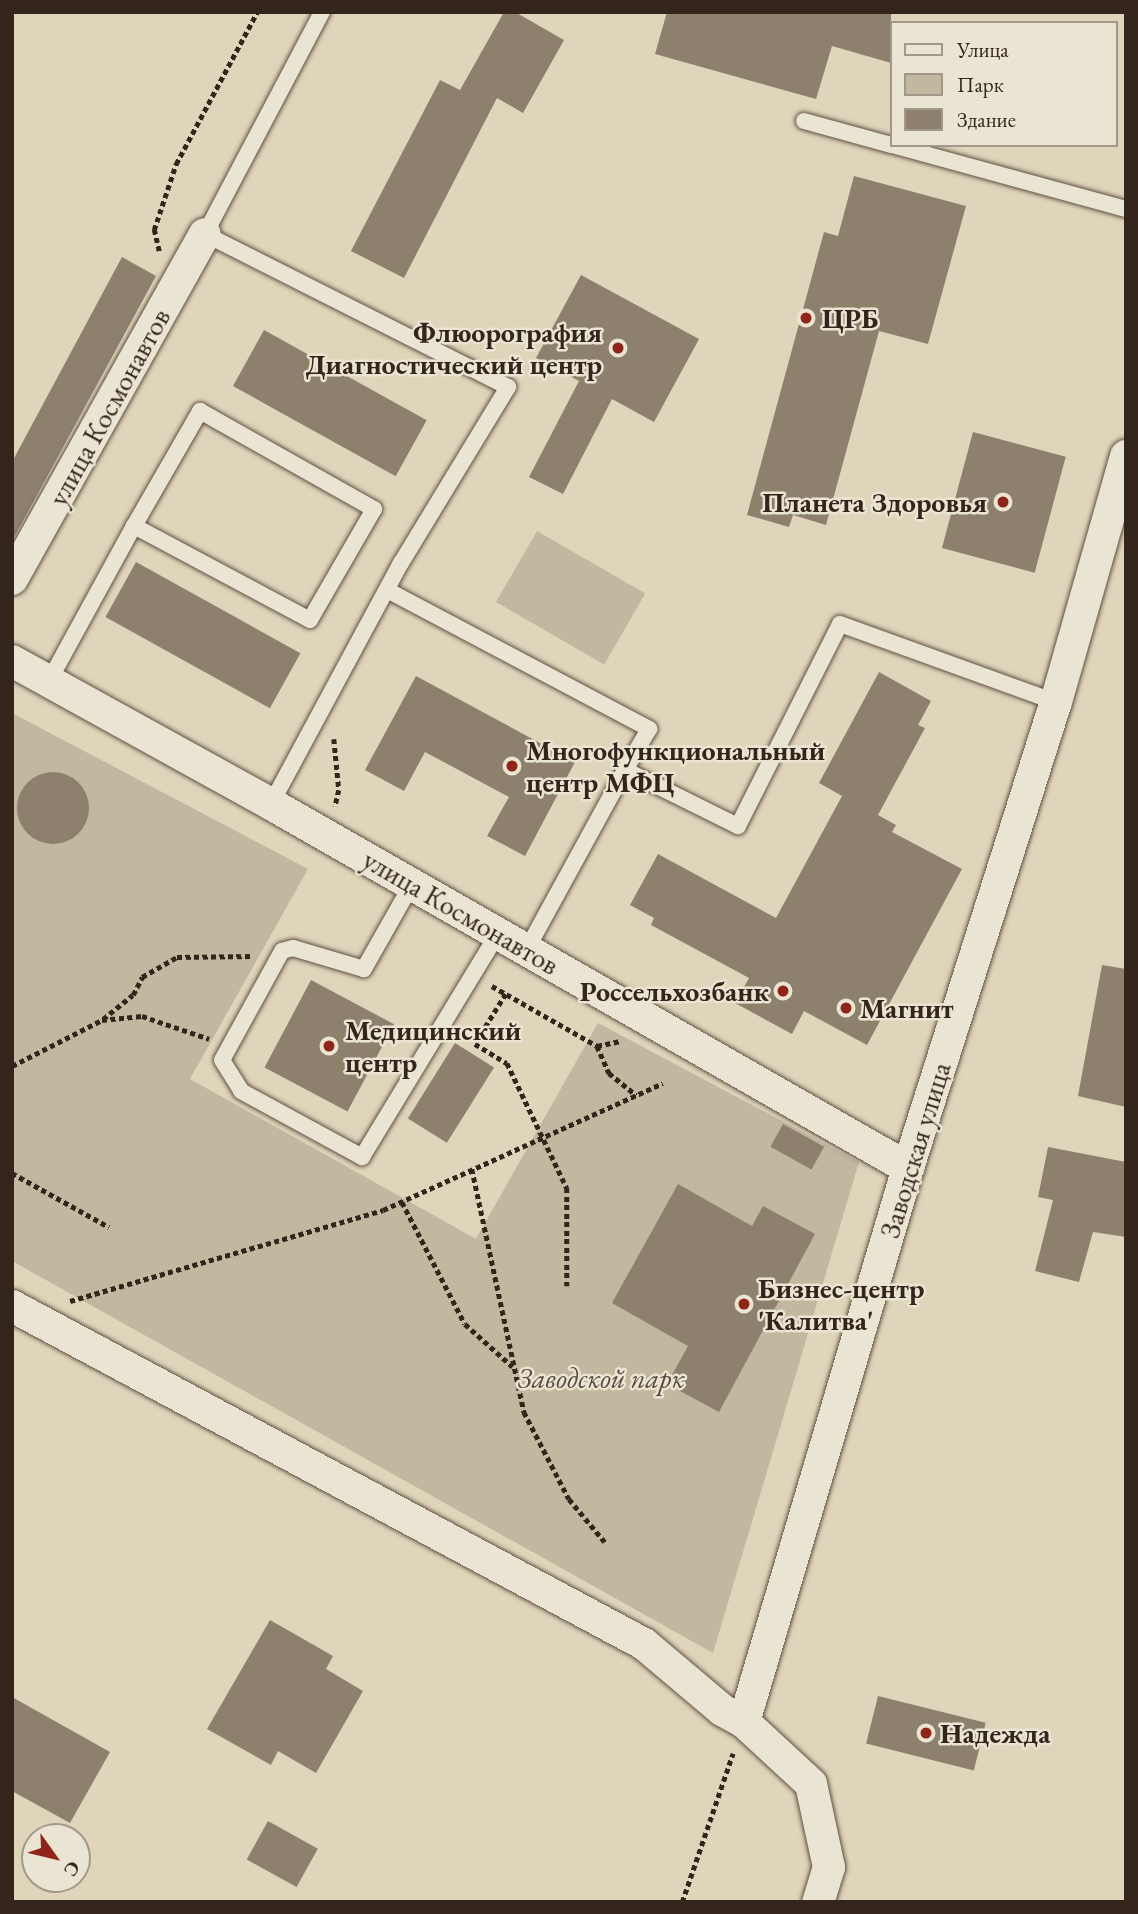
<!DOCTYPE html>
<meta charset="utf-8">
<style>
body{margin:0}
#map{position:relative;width:1138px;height:1914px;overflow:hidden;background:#dfd5ba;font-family:"EB Garamond",serif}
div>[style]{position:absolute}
.green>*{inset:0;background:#c2b79f;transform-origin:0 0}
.building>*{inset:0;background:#8d816e;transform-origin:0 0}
.round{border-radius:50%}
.path>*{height:4.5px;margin-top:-2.25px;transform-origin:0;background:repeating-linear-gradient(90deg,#34251c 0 5px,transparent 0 8.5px)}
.roads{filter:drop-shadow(0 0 2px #5f5144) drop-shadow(0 0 2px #5f5144)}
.service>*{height:16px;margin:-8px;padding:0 8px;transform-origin:8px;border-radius:8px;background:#eae4d2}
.minor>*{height:32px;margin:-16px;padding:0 16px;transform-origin:16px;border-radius:16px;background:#eae4d2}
.dots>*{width:19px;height:19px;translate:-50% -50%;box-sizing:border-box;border:4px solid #eae4d2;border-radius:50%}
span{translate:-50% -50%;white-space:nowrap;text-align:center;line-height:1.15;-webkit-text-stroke:5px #eae4d2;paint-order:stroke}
.poi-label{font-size:28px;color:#34251c;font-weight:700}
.left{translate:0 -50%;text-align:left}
.right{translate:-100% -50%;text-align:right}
.street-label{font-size:28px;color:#34251c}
.park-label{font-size:28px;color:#584a3d;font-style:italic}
.frame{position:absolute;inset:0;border:14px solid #34251c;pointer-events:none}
.legend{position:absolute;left:890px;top:21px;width:228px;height:126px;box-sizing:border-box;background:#eae4d2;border:2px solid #a19889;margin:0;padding:9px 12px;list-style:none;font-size:21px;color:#34251c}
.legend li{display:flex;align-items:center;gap:14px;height:35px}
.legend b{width:35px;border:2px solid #a19889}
.north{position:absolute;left:21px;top:1823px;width:70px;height:70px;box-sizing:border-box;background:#eae4d2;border:2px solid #a19889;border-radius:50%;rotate:124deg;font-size:19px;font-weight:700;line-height:28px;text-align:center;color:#34251c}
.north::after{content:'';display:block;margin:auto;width:24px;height:32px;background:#8f2418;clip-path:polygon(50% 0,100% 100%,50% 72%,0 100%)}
</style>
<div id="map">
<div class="green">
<i style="left:537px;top:531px;width:125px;height:82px;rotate:30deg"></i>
<i style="clip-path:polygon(12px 713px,308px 869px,190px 1079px,476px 1239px,598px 1023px,859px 1162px,713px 1653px,12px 1261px)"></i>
</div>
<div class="building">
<i style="clip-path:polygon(504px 12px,515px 12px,564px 40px,523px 113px,497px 98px,404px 278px,351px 251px,440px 80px,460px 90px)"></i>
<i style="clip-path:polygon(667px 12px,891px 12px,891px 63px,832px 46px,816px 99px,655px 54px)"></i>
<i style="clip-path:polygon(854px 176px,966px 206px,928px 344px,879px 331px,826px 525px,793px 515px,789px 527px,747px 515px,824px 232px,838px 236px)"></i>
<i style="clip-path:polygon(122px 257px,156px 276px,12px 541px,12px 462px)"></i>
<i style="clip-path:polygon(581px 275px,699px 339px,654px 422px,612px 399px,563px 494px,529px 477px,579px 381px,536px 358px)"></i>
<i style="left:264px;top:330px;width:186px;height:64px;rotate:29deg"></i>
<i style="left:973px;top:432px;width:96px;height:120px;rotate:15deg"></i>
<i style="left:136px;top:562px;width:188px;height:63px;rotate:29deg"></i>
<i style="clip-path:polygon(879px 672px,931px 701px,918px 725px,925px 728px,878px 815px,896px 825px,892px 832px,962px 869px,867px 1045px,804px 1011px,792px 1034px,735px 1003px,749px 978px,651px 925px,654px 918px,630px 905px,658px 854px,776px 918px,842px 796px,819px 783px)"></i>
<i style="clip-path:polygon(416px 676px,575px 762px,525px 856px,487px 836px,509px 797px,425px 752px,404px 791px,365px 770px)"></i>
<i class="round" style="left:17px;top:772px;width:72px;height:72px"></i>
<i style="clip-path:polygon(1102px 965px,1126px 969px,1126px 1107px,1078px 1096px)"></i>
<i style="left:311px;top:980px;width:94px;height:99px;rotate:28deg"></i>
<i style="left:455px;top:1043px;width:46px;height:89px;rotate:32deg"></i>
<i style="left:783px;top:1124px;width:47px;height:26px;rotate:29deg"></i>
<i style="clip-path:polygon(1048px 1147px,1126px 1162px,1126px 1237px,1093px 1232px,1079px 1282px,1035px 1271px,1053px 1200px,1038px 1197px)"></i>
<i style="clip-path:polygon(678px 1184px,752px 1226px,763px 1206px,815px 1234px,719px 1412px,667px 1384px,688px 1346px,612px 1303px)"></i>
<i style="clip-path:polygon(270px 1620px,333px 1656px,326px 1669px,363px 1691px,316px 1773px,278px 1751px,271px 1765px,207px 1729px)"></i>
<i style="left:878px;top:1696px;width:111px;height:49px;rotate:14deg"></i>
<i style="clip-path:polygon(12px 1697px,110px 1752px,70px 1823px,12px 1791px)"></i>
<i style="left:268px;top:1821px;width:57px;height:44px;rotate:29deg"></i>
</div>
<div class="path">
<i style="left:159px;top:251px;width:22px;rotate:-103deg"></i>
<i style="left:154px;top:230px;width:70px;rotate:-71.6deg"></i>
<i style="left:176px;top:164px;width:172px;rotate:-61.9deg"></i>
<i style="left:334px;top:739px;width:51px;rotate:84.4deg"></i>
<i style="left:339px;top:790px;width:17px;rotate:103deg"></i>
<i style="left:492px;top:986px;width:121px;rotate:29.7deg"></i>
<i style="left:597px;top:1046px;width:25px;rotate:-12deg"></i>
<i style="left:506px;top:994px;width:59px;rotate:121.8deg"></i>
<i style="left:475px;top:1044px;width:37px;rotate:31deg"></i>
<i style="left:507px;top:1063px;width:139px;rotate:64.4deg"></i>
<i style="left:567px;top:1188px;width:98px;rotate:90deg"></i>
<i style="left:103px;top:1019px;width:38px;rotate:-39deg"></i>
<i style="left:133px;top:995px;width:20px;rotate:-63deg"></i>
<i style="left:142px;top:977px;width:40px;rotate:-29.7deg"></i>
<i style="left:177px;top:957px;width:75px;rotate:-0.8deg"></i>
<i style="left:597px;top:1046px;width:30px;rotate:66deg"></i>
<i style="left:609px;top:1073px;width:35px;rotate:39deg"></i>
<i style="left:12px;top:1066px;width:101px;rotate:-27.1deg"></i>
<i style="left:102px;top:1020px;width:40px;rotate:-5.7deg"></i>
<i style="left:142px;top:1016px;width:71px;rotate:18.9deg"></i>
<i style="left:472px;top:1169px;width:249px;rotate:77.9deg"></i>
<i style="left:524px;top:1412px;width:98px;rotate:62.7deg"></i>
<i style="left:569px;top:1499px;width:56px;rotate:50.1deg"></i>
<i style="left:12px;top:1173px;width:111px;rotate:29.1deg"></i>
<i style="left:402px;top:1202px;width:137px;rotate:62.7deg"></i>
<i style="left:465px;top:1324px;width:64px;rotate:41.9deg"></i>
<i style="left:70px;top:1301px;width:326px;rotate:-16.2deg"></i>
<i style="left:383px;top:1210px;width:307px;rotate:-24.4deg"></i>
<i style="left:682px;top:1902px;width:157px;rotate:-71.1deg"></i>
</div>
<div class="roads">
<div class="service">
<i style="left:804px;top:121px;width:90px;rotate:15.4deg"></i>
<i style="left:892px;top:145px;width:243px;rotate:15.3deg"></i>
<i style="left:387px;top:590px;width:297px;rotate:27.9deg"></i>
<i style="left:649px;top:729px;width:48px;rotate:120.3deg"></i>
<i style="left:49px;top:681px;width:177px;rotate:-61.3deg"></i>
<i style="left:134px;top:526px;width:133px;rotate:-60.1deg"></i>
<i style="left:200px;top:411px;width:200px;rotate:29.4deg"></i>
<i style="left:374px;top:509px;width:128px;rotate:120deg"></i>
<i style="left:310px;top:620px;width:200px;rotate:-151.9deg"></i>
<i style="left:271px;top:804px;width:274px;rotate:-61.7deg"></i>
<i style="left:401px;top:563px;width:206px;rotate:-58.7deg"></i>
<i style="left:508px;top:387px;width:339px;rotate:-153.2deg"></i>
<i style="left:205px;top:234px;width:251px;rotate:-62.2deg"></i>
<i style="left:412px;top:884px;width:98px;rotate:119.5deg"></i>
<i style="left:364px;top:969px;width:74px;rotate:-163.5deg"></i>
<i style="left:293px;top:948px;width:11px;rotate:165deg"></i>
<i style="left:282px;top:951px;width:124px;rotate:118.8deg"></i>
<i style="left:222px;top:1060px;width:36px;rotate:58deg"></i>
<i style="left:241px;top:1091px;width:138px;rotate:28.6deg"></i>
<i style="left:362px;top:1157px;width:262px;rotate:-58.7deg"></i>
<i style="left:527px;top:949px;width:204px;rotate:-61.3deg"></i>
<i style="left:625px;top:770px;width:126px;rotate:26.4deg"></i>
<i style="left:738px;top:826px;width:226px;rotate:-63.2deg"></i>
<i style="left:840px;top:624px;width:230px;rotate:19.9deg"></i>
</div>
<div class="minor">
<i style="left:12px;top:579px;width:395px;rotate:-60.8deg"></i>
<i style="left:12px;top:661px;width:296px;rotate:28.9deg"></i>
<i style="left:271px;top:804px;width:734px;rotate:29.74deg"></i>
<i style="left:12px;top:1306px;width:717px;rotate:28.14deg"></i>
<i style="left:644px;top:1644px;width:102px;rotate:40.2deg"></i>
<i style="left:722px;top:1710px;width:25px;rotate:29deg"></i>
<i style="left:744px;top:1722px;width:91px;rotate:42.8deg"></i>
<i style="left:811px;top:1784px;width:85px;rotate:77.8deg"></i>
<i style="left:829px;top:1867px;width:37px;rotate:107deg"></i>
<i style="left:744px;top:1722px;width:578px;rotate:-73.51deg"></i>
<i style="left:908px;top:1168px;width:489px;rotate:-72.4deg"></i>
<i style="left:1056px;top:702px;width:256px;rotate:-74.1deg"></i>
</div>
</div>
<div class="dots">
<i style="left:806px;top:318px;background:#8f2418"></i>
<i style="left:618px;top:348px;background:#8f2418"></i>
<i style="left:1003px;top:502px;background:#8f2418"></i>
<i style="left:512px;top:766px;background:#8f2418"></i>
<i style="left:783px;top:991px;background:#8f2418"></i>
<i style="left:846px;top:1008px;background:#8f2418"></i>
<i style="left:329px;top:1046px;background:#8f2418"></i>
<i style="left:744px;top:1304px;background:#8f2418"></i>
<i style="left:926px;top:1733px;background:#8f2418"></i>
</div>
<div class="poi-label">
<span class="left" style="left:822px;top:318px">ЦРБ</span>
<span class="right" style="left:602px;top:348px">Флюорография<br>Диагностический центр</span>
<span class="right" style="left:987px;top:502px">Планета Здоровья</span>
<span class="left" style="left:526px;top:766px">Многофункциональный<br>центр МФЦ</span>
<span class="right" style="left:769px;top:991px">Россельхозбанк</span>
<span class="left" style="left:860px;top:1008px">Магнит</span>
<span class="left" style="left:345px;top:1046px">Медицинский<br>центр</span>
<span class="left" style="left:758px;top:1304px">Бизнес-центр<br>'Калитва'</span>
<span class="left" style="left:940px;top:1733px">Надежда</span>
</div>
<div class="street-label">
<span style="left:109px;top:407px;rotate:-61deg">улица Космонавтов</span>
<span style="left:461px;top:912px;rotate:30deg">улица Космонавтов</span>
<span style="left:915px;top:1150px;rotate:-73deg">Заводская улица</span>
</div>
<div class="park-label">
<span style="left:601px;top:1378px">Заводской парк</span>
</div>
<div class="frame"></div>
<ul class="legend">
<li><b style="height:9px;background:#eae4d2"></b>Улица</li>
<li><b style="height:19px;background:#c2b79f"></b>Парк</li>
<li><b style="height:19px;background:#8d816e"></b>Здание</li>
</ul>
<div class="north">С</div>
</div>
